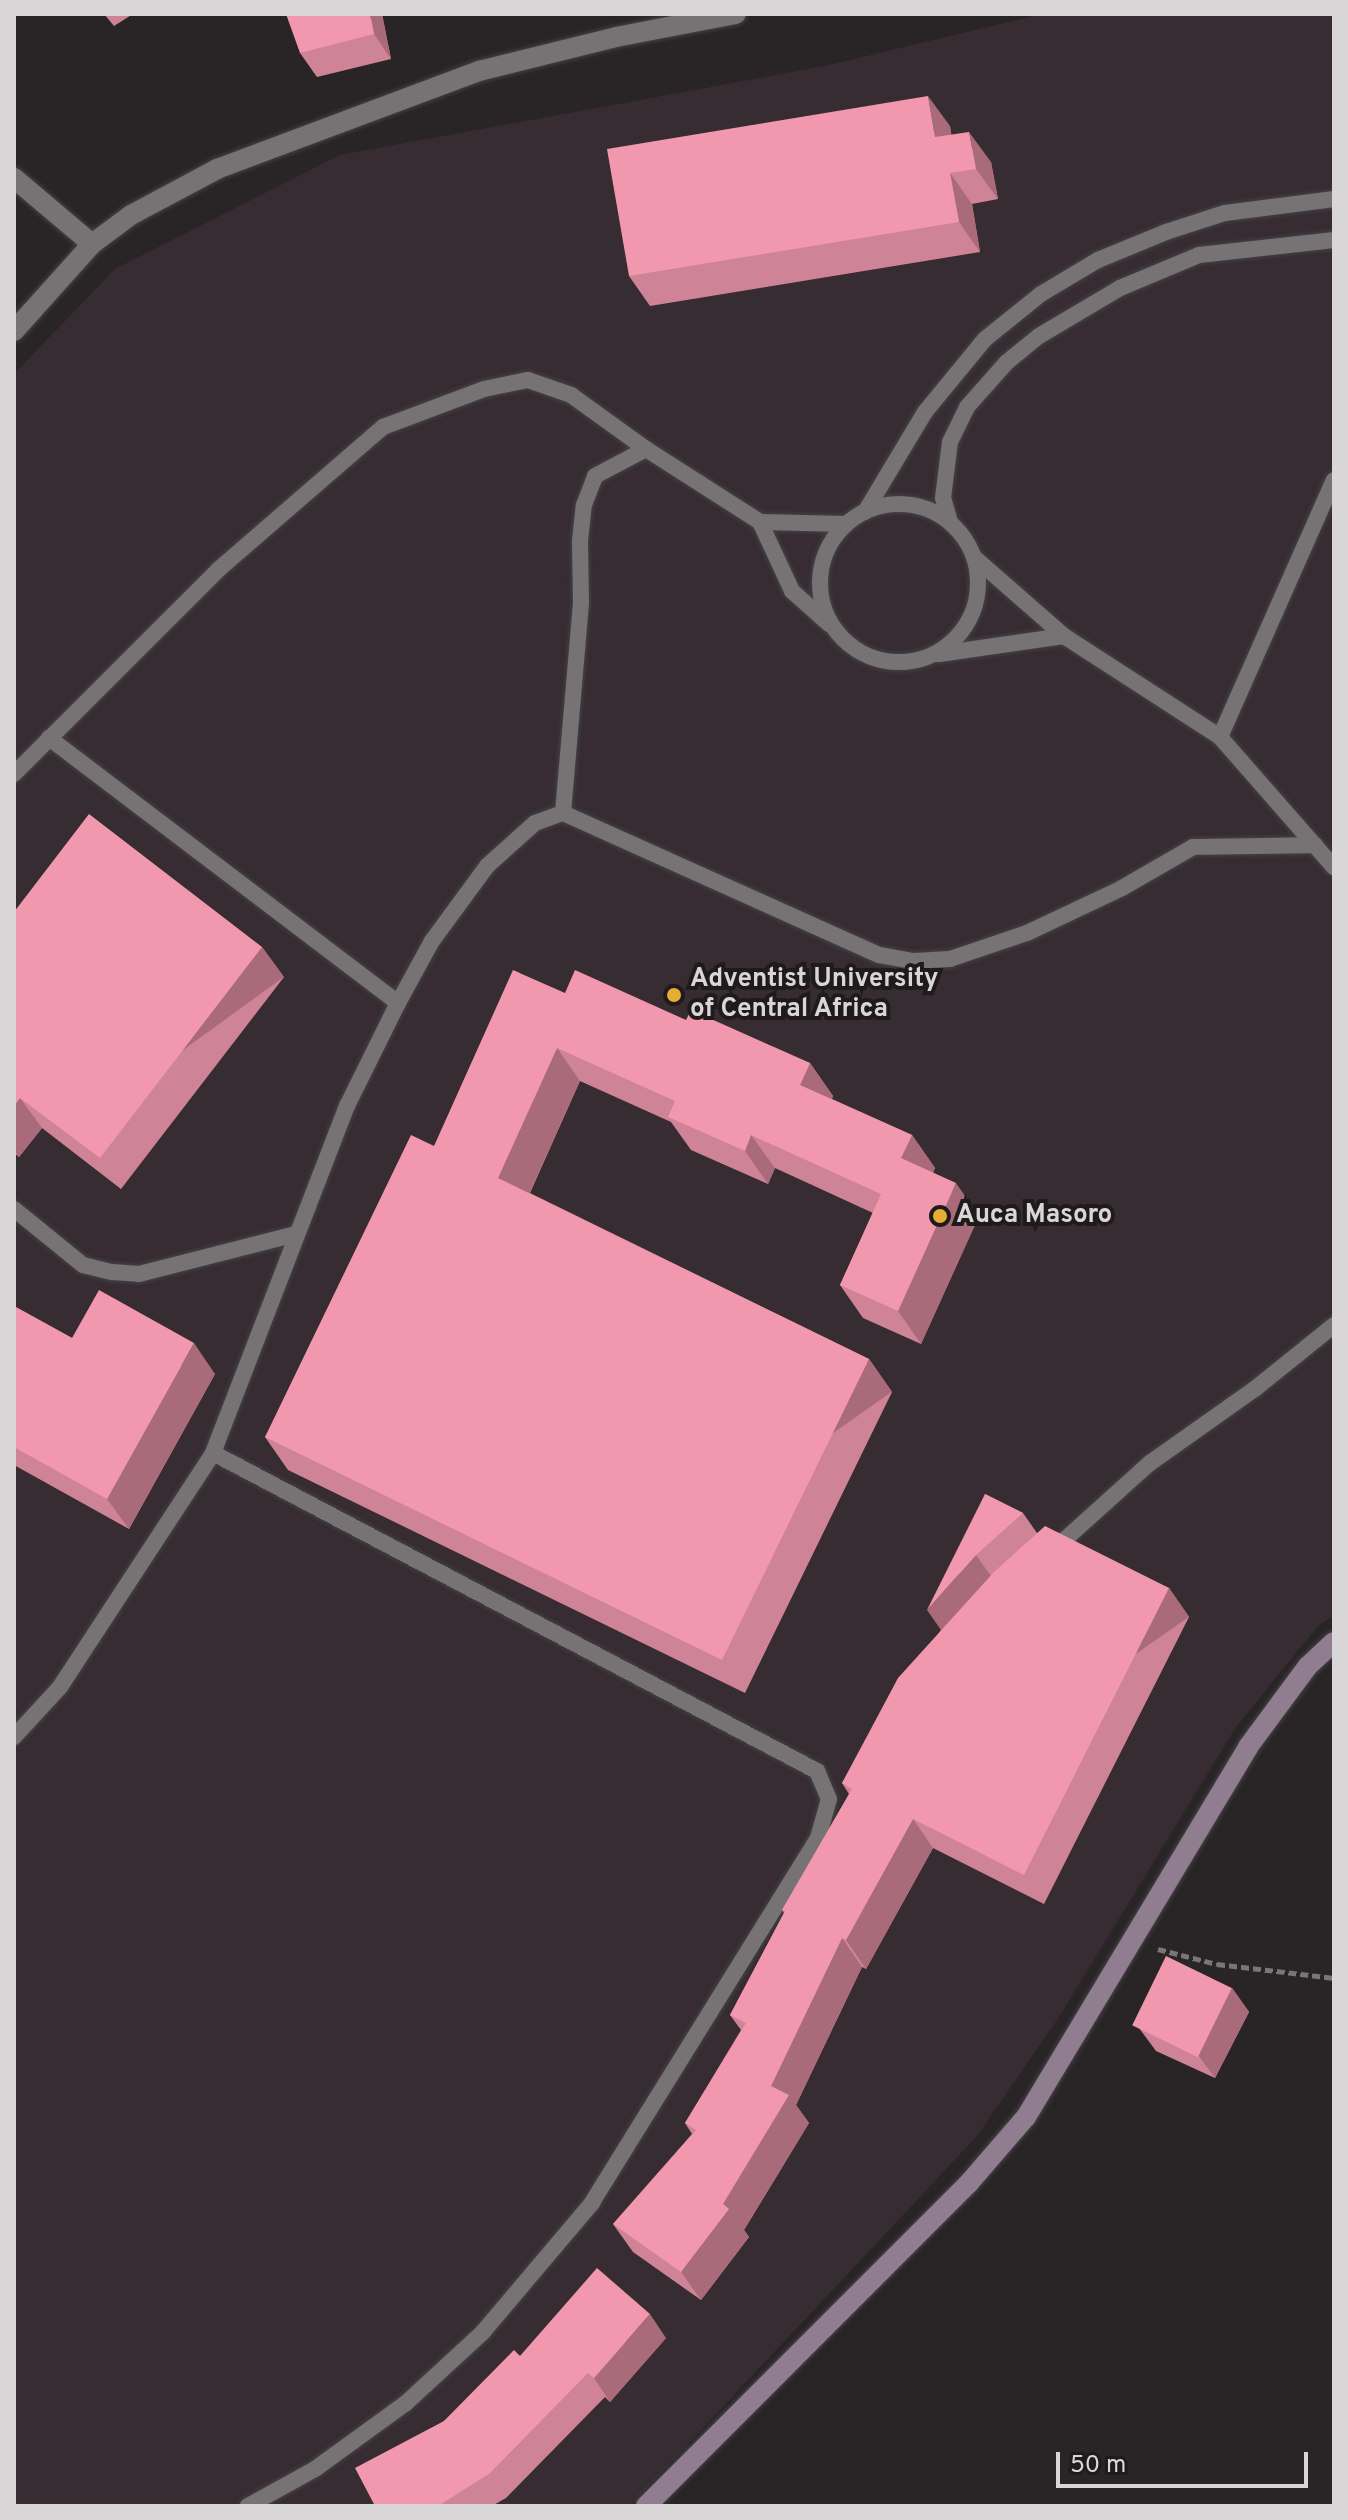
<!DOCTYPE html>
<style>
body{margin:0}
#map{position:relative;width:1348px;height:2520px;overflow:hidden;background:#292527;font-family:Overpass,sans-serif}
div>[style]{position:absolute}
.built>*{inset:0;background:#362c31}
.path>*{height:5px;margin-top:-2.5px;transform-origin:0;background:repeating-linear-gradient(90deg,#797677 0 8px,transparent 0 12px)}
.roads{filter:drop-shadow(0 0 2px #454244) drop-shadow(0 0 2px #454244)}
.lane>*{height:16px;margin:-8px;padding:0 8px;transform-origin:8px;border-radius:8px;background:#777274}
.lane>.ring{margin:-8px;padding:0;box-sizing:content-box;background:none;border:16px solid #777274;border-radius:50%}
.street>*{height:20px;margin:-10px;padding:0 10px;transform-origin:10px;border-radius:10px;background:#777274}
.secondary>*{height:20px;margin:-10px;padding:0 10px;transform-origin:10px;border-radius:10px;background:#917d90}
.wall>*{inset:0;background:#cf8396}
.shaded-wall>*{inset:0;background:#a96a7a;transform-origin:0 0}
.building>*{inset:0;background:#f198ae;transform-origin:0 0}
.dots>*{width:22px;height:22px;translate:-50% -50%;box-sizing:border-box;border:4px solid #1f1b1d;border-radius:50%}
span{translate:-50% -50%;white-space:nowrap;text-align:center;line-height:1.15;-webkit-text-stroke:8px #1f1b1d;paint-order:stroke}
.poi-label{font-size:26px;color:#d9d6d7;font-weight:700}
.left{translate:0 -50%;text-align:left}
.frame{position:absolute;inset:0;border:16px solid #d9d6d7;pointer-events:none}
.scale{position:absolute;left:1056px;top:2452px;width:252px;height:36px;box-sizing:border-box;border:4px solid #d9d6d7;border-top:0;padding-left:10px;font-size:24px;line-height:28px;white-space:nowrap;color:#d9d6d7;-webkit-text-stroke:6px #1f1b1d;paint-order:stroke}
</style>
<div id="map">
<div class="built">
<i style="clip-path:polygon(1042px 14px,1334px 14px,1334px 1615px,1318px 1626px,1236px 1727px,1059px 2017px,977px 2136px,630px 2506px,14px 2506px,14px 374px,115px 269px,340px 155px,825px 66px)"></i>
</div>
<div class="path">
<i style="left:1158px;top:1949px;width:61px;rotate:14.3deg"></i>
<i style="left:1217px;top:1964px;width:118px;rotate:6.8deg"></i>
</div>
<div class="roads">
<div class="lane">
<i class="ring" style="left:820px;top:504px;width:142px;height:142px"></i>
<i style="left:865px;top:512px;width:117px;rotate:-59deg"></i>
<i style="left:925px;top:412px;width:94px;rotate:-50.6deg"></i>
<i style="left:985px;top:339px;width:72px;rotate:-38.8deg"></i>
<i style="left:1041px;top:294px;width:66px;rotate:-30.8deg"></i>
<i style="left:1098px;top:260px;width:74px;rotate:-22.4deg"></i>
<i style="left:1166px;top:232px;width:62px;rotate:-17.9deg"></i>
<i style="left:1225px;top:213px;width:110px;rotate:-7.3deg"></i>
<i style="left:760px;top:522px;width:76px;rotate:65.1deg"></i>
<i style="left:792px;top:591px;width:50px;rotate:41.7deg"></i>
<i style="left:950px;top:522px;width:25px;rotate:-106deg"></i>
<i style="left:943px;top:498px;width:56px;rotate:-82.9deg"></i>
<i style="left:950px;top:442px;width:39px;rotate:-64deg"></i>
<i style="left:967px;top:407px;width:60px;rotate:-48.4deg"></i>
<i style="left:1007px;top:362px;width:41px;rotate:-39.1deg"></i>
<i style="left:1039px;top:336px;width:94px;rotate:-30.7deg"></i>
<i style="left:1120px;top:288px;width:86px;rotate:-22.7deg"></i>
<i style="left:1199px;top:255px;width:136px;rotate:-6.3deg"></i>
<i style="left:976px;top:559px;width:117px;rotate:41.2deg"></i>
<i style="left:1064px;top:636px;width:186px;rotate:32.9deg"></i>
<i style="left:1220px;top:737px;width:173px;rotate:48.8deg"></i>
<i style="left:939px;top:654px;width:126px;rotate:-8.2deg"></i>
<i style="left:1220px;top:737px;width:281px;rotate:-66.1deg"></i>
<i style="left:49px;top:738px;width:438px;rotate:37.2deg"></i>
<i style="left:14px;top:774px;width:290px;rotate:-45deg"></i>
<i style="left:219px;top:569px;width:217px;rotate:-40.9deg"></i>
<i style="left:383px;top:427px;width:108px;rotate:-20.6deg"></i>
<i style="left:484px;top:389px;width:45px;rotate:-11.6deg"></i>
<i style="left:528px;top:380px;width:46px;rotate:19.2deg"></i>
<i style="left:571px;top:395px;width:92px;rotate:35.8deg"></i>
<i style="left:563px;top:813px;width:213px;rotate:-85.1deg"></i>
<i style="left:581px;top:601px;width:60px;rotate:-91deg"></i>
<i style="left:580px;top:541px;width:36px;rotate:-84deg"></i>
<i style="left:584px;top:505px;width:31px;rotate:-69deg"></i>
<i style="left:595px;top:476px;width:58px;rotate:-27.9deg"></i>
<i style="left:646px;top:449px;width:135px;rotate:32.6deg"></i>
<i style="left:760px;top:522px;width:86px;rotate:1.3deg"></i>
<i style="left:14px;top:1209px;width:89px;rotate:39.1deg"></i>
<i style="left:83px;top:1265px;width:30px;rotate:14deg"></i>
<i style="left:112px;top:1272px;width:27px;rotate:4deg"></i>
<i style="left:139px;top:1274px;width:162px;rotate:-14.3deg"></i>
<i style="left:213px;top:1453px;width:683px;rotate:27.77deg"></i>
<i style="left:817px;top:1771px;width:30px;rotate:67deg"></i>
<i style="left:829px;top:1799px;width:41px;rotate:105.8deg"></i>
<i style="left:818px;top:1838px;width:429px;rotate:121.8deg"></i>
<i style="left:592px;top:2203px;width:169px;rotate:130.2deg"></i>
<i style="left:483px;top:2332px;width:105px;rotate:137.3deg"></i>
<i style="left:406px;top:2403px;width:112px;rotate:144deg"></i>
<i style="left:315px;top:2469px;width:77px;rotate:151.1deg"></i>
<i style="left:1051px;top:1552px;width:133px;rotate:-42deg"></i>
<i style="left:1150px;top:1463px;width:130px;rotate:-35.3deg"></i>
<i style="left:1256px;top:1388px;width:100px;rotate:-38.9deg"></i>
<i style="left:14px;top:1737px;width:68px;rotate:-47.4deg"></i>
<i style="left:60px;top:1687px;width:280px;rotate:-56.8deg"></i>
<i style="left:213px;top:1453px;width:372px;rotate:-68.9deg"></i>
<i style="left:347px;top:1106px;width:115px;rotate:-63.7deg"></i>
<i style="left:398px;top:1003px;width:71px;rotate:-61.3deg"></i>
<i style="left:432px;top:941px;width:93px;rotate:-53.7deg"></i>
<i style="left:487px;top:866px;width:64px;rotate:-41.9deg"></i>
<i style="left:535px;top:823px;width:30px;rotate:-20deg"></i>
<i style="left:563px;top:813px;width:346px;rotate:24.2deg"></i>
<i style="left:879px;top:955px;width:35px;rotate:10deg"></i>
<i style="left:913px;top:961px;width:37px;rotate:-3deg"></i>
<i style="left:950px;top:959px;width:81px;rotate:-18.7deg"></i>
<i style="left:1027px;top:933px;width:105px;rotate:-25.3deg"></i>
<i style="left:1122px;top:888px;width:82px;rotate:-30deg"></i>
<i style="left:1193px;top:847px;width:122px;rotate:-0.9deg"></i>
</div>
<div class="street">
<i style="left:14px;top:178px;width:102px;rotate:40.2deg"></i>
<i style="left:14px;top:331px;width:117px;rotate:-48.1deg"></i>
<i style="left:92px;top:244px;width:49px;rotate:-36.6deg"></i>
<i style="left:131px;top:215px;width:98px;rotate:-28.1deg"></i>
<i style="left:217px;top:169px;width:280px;rotate:-20.5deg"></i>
<i style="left:479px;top:71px;width:141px;rotate:-13.9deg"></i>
<i style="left:616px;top:37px;width:122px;rotate:-10.9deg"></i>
</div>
<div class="secondary">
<i style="left:646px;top:2506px;width:457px;rotate:-45deg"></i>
<i style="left:969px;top:2183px;width:87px;rotate:-49.2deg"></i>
<i style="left:1026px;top:2117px;width:431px;rotate:-59deg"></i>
<i style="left:1248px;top:1747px;width:101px;rotate:-53.5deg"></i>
<i style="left:1308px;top:1666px;width:35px;rotate:-43deg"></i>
</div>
</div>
<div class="wall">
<i style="clip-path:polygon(104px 14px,133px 14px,114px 26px)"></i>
<i style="clip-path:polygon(382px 14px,391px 59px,317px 77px,300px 53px)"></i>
<i style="clip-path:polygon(950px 126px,951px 135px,991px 162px,998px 199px,972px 204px,980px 252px,650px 306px,629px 276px)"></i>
<i style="clip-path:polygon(14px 912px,262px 947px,284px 977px,121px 1189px,42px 1128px,19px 1157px,14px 1153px)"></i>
<i style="clip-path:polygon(565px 993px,686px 1020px,810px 1063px,833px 1096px,832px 1099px,912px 1135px,935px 1168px,933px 1173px,979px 1216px,921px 1344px,863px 1318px,840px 1285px,873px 1213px,775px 1168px,768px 1184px,691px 1150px,671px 1122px,580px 1081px,530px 1193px,869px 1359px,892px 1392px,745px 1693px,288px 1470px,265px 1437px,434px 1146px)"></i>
<i style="clip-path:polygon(14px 1306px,72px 1338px,215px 1374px,129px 1529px,14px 1465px)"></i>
<i style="clip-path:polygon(985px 1494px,1023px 1513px,1037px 1533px,1169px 1588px,1189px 1617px,1044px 1904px,933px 1848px,866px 1969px,862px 1967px,796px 2105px,809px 2123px,744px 2230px,749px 2237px,701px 2300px,633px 2252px,613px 2224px,692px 2134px,685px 2123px,741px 2030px,730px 2015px,784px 1913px,782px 1910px,849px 1794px,842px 1783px,941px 1630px)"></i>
<i style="clip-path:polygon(1232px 1988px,1249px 2012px,1215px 2078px,1156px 2051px,1139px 2028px)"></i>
<i style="clip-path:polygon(666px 2338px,610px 2402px,605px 2397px,506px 2498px,492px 2506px,375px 2506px,444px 2421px,520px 2356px)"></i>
</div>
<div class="shaded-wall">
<i style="clip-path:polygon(370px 14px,382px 14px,391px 59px,374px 34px)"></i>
<i style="clip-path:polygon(928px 96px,950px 126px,957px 168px,935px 137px)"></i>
<i style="clip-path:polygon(969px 132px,991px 162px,998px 199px,976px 169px)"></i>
<i style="clip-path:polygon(950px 173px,972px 204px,980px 252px,959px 222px)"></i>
<i style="left:262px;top:947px;width:37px;height:266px;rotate:54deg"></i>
<i style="clip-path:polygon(557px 1048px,580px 1081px,521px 1211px,498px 1178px)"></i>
<i style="clip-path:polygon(810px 1063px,833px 1096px,823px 1118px,800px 1085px)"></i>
<i style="clip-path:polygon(20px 1098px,42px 1128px,19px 1157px,14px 1150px,14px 1106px)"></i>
<i style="clip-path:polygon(751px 1135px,775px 1168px,768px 1184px,745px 1151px)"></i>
<i style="clip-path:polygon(912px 1135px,935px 1168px,924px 1191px,901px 1158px)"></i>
<i style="clip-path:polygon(956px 1183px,979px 1216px,921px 1344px,898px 1311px)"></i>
<i style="clip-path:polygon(194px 1343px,215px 1374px,129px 1529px,107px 1499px)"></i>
<i style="left:869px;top:1359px;width:40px;height:335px;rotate:55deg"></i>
<i style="clip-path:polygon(976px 1555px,998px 1586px,948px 1640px,927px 1610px)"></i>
<i style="left:1169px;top:1588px;width:35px;height:322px;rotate:55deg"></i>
<i style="clip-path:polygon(913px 1819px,933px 1848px,866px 1969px,846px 1940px)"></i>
<i style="clip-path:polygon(842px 1938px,862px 1967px,796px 2105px,809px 2123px,744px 2230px,749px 2237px,701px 2300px,681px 2272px,723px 2204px,771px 2086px)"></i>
<i style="clip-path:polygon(1232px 1988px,1249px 2012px,1215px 2078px,1198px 2055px)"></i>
<i style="clip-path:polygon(650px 2314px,666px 2338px,610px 2402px,594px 2378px)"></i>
</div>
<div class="building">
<i style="clip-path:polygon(286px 14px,370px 14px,374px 34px,300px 53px)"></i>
<i style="clip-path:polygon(928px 96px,935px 137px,969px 132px,976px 169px,950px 173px,959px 222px,629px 276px,607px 149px)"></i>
<i style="clip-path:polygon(89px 814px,262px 947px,100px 1158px,20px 1098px,14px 1106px,14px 912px)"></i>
<i style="clip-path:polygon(513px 970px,565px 993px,575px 970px,686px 1020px,691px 1010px,810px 1063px,800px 1085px,912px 1135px,901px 1158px,956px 1183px,898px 1311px,840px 1285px,881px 1194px,751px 1135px,745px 1151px,668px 1117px,675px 1101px,557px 1048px,498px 1178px,869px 1359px,722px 1660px,265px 1437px,411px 1135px,434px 1146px)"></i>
<i style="clip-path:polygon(99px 1290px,194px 1343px,107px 1499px,14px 1447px,14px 1306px,72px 1338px)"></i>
<i style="clip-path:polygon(985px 1494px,1023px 1513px,976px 1555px,927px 1610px)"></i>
<i style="clip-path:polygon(1045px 1526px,1169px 1588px,1024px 1875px,913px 1819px,846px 1940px,842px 1938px,771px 2086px,789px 2095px,723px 2204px,729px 2209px,681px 2272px,613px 2224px,696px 2130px,685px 2123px,746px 2023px,730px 2015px,785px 1911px,782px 1910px,852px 1789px,842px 1783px,898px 1678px,994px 1572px)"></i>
<i style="left:1166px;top:1956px;width:73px;height:77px;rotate:26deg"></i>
<i style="clip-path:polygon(597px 2268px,650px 2314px,594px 2378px,588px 2373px,489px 2474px,438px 2506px,375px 2506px,355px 2468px,444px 2421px,514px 2350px,520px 2356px)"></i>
</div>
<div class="dots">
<i style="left:674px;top:995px;background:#e5ad35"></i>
<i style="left:940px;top:1216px;background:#e5ad35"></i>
</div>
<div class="poi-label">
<span class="left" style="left:690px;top:995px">Adventist University<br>of Central Africa</span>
<span class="left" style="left:956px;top:1216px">Auca Masoro</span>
</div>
<div class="frame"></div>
<div class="scale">50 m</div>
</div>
